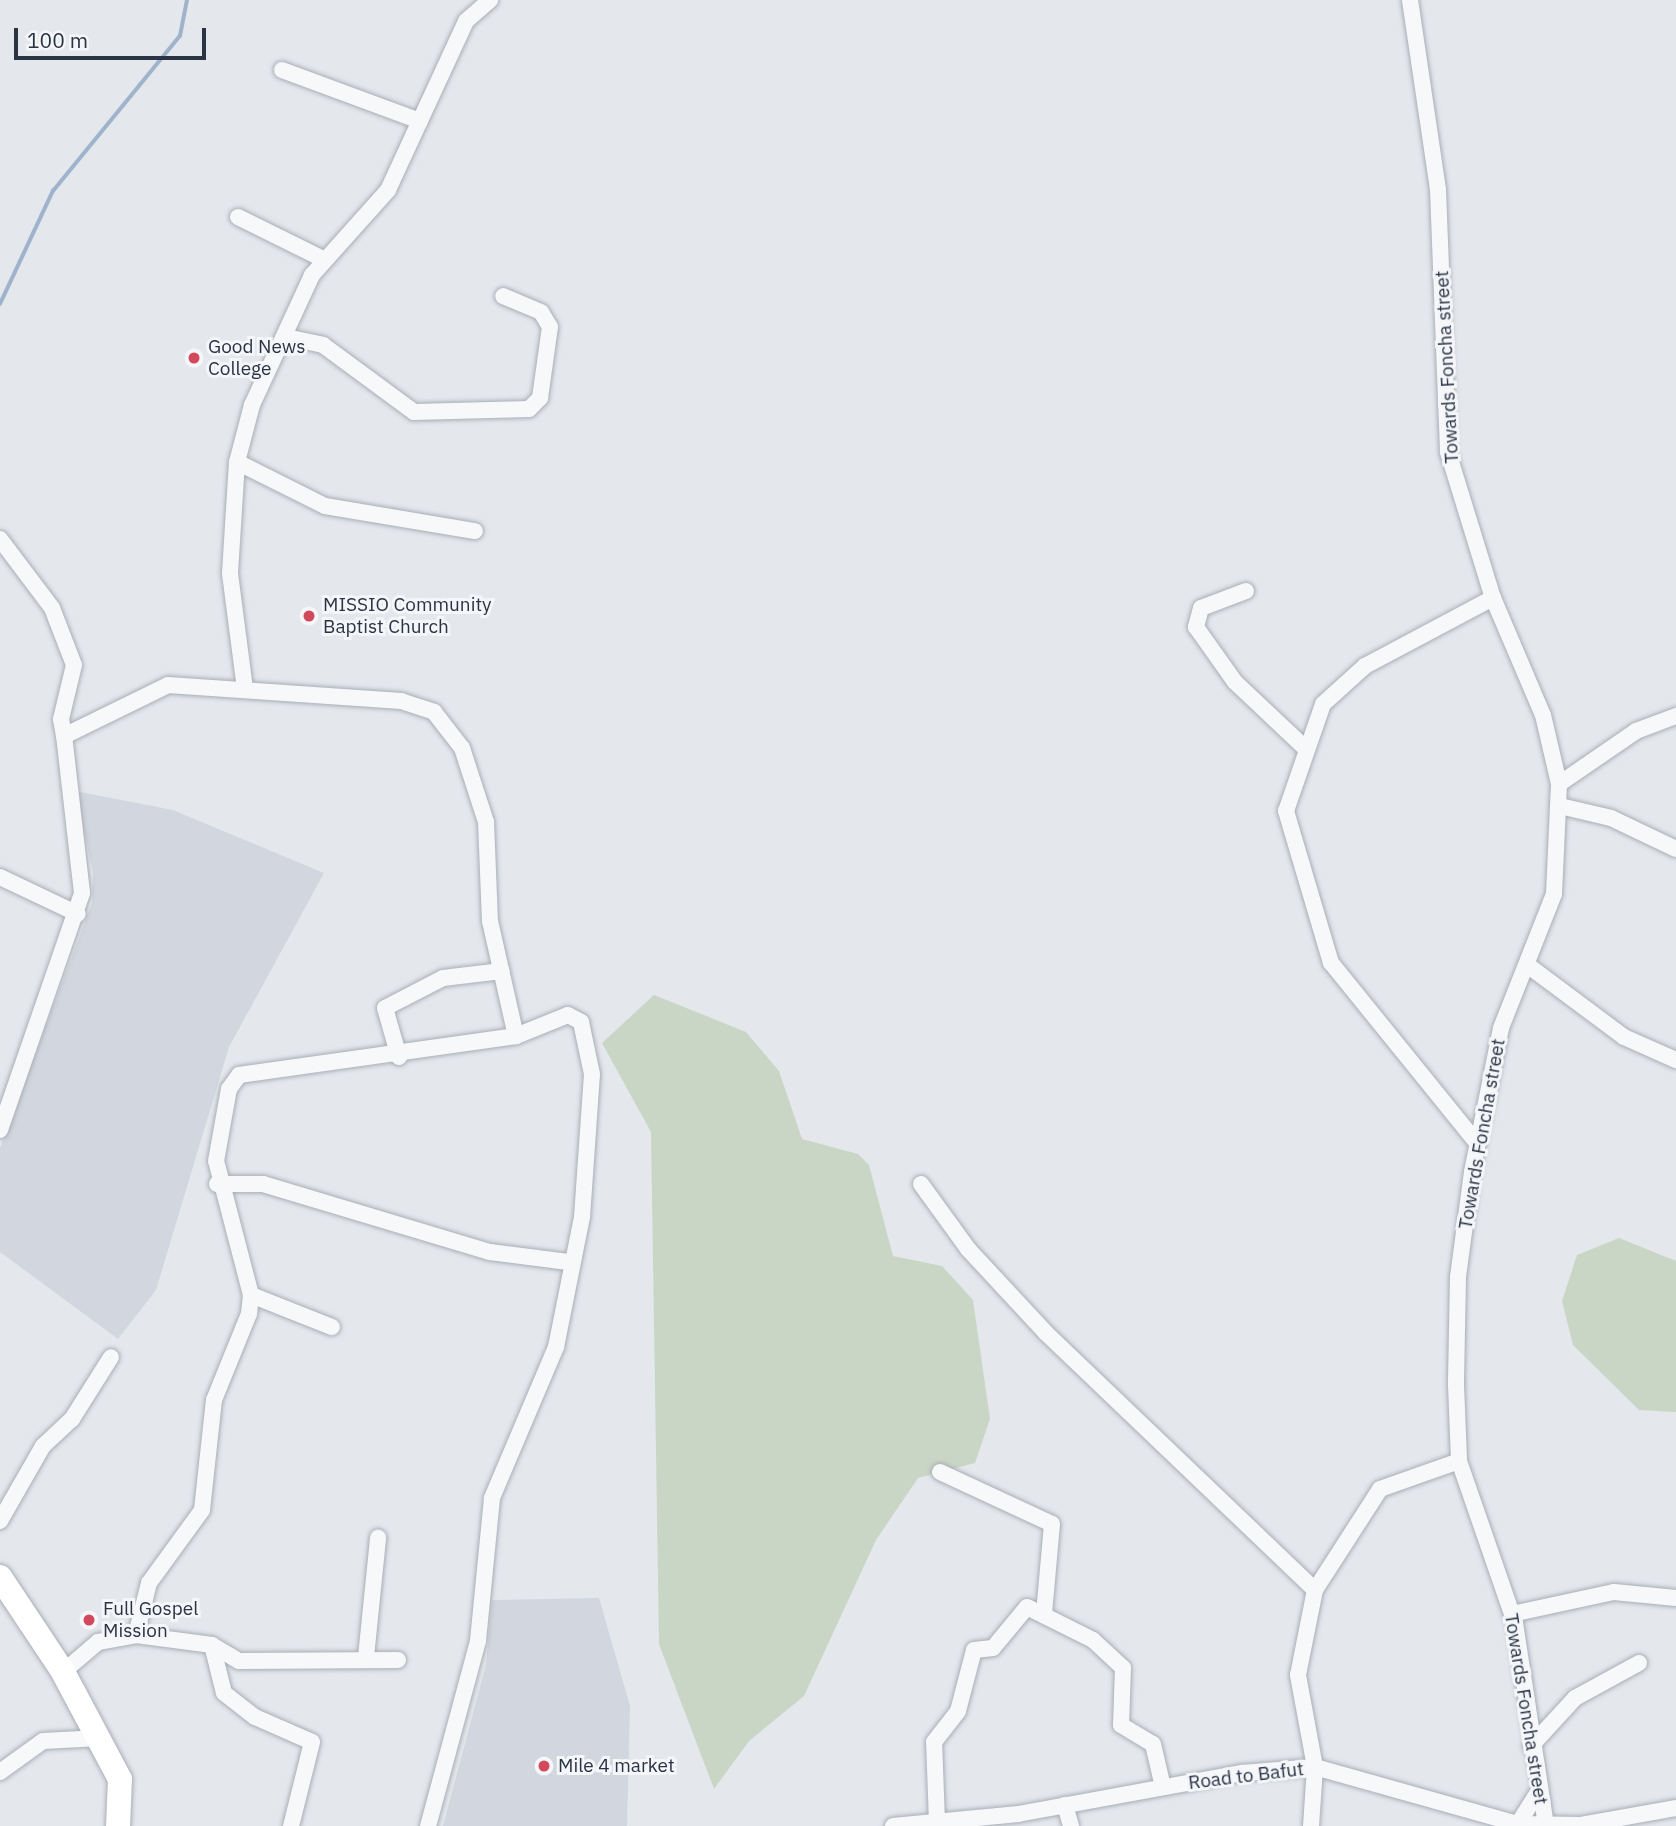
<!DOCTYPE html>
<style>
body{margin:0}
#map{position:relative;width:1676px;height:1826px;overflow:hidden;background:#e4e7ec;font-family:"IBM Plex Sans",sans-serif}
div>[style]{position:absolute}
.built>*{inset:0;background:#d2d6de}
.green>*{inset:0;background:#c9d6c5}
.stream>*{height:3.5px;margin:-1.75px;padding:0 1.75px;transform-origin:1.75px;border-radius:1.75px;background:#9fb4cc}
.roads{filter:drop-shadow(0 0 2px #a9aeb7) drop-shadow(0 0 2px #a9aeb7)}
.minor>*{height:16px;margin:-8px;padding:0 8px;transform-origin:8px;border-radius:8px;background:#f7f8fa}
.highway>*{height:24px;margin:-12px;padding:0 12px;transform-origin:12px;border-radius:12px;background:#fff}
.dots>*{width:19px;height:19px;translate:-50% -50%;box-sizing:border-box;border:4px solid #f4f6f9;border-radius:50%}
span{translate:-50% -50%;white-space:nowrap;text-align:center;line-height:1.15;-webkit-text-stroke:6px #f4f6f9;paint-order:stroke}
.poi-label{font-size:19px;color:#2b3445}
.left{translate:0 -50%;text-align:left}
.street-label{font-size:19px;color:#2b3445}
.scale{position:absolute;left:14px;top:28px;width:192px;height:32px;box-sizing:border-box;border:4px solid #2b3445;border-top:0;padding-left:9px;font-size:21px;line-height:24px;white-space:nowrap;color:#2b3445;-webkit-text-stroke:5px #f4f6f9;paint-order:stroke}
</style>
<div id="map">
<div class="built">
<i style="clip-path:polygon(75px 791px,173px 810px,324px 873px,229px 1047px,156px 1290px,118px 1339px,0 1252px,0 1148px,92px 903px,93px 872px)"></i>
<i style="clip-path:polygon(599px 1598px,630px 1706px,627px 1826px,443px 1826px,486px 1665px,492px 1600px)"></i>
</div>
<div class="green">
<i style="clip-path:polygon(654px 995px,746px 1032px,779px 1071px,802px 1139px,858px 1154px,869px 1165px,893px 1256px,942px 1266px,973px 1300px,990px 1419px,975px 1463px,918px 1478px,876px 1540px,804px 1696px,749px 1741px,714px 1789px,659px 1644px,651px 1132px,602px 1043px)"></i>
<i style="clip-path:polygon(1619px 1238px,1676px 1261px,1676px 1412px,1639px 1410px,1573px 1345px,1562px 1301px,1577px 1255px)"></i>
</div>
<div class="stream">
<i style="left:0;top:304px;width:125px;rotate:-64.9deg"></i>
<i style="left:53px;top:191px;width:200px;rotate:-50.7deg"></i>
<i style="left:180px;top:36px;width:37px;rotate:-79deg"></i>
</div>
<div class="roads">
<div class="minor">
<i style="left:1410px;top:0;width:192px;rotate:81.6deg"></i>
<i style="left:1438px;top:190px;width:262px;rotate:87.8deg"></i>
<i style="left:1448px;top:452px;width:153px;rotate:72.9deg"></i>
<i style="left:1493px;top:598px;width:127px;rotate:66.9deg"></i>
<i style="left:1543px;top:715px;width:71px;rotate:76.9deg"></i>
<i style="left:1559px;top:784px;width:110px;rotate:92.6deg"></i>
<i style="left:1554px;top:894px;width:144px;rotate:111.6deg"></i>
<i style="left:1501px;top:1028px;width:147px;rotate:101.4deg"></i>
<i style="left:1472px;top:1172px;width:106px;rotate:97.6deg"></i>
<i style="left:1458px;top:1277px;width:108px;rotate:91.1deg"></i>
<i style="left:1456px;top:1385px;width:76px;rotate:87.7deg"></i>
<i style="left:1459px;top:1461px;width:171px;rotate:70.9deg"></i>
<i style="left:1515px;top:1623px;width:205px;rotate:81.3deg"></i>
<i style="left:282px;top:70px;width:147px;rotate:20.3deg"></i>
<i style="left:238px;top:217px;width:97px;rotate:26.3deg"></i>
<i style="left:286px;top:337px;width:38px;rotate:12deg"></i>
<i style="left:323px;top:345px;width:113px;rotate:36.4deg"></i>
<i style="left:414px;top:412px;width:115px;rotate:-1.5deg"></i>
<i style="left:529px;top:409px;width:16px;rotate:-45deg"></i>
<i style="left:540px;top:398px;width:72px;rotate:-82deg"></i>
<i style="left:550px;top:327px;width:17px;rotate:-121deg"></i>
<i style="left:541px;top:312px;width:41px;rotate:-157.2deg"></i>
<i style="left:237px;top:462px;width:98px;rotate:26.6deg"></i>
<i style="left:325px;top:506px;width:152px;rotate:9.5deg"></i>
<i style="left:0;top:539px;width:86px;rotate:53deg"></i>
<i style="left:52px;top:608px;width:61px;rotate:68.9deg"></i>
<i style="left:74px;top:665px;width:56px;rotate:103.5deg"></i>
<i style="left:61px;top:719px;width:17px;rotate:80deg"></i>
<i style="left:1246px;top:591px;width:48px;rotate:159.3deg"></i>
<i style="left:1201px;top:608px;width:20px;rotate:105deg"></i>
<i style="left:1196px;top:627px;width:67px;rotate:54.7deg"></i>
<i style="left:1235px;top:682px;width:96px;rotate:43.3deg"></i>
<i style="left:245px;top:689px;width:117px;rotate:-97.4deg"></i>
<i style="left:230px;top:573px;width:111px;rotate:-86.4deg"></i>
<i style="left:237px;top:462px;width:59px;rotate:-75.3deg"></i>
<i style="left:252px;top:405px;width:143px;rotate:-65.2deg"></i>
<i style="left:312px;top:275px;width:114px;rotate:-48.2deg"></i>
<i style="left:388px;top:190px;width:186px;rotate:-65.2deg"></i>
<i style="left:466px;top:21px;width:32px;rotate:-41deg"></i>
<i style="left:1559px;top:784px;width:93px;rotate:-34.5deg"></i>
<i style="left:1636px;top:731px;width:43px;rotate:-20.6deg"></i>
<i style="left:1560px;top:806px;width:52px;rotate:13.2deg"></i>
<i style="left:1611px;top:818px;width:72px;rotate:25.5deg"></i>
<i style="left:0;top:877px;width:86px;rotate:25.4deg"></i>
<i style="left:1530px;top:967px;width:117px;rotate:36.7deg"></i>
<i style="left:1624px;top:1037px;width:57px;rotate:23.9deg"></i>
<i style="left:399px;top:1057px;width:51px;rotate:-105.9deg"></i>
<i style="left:385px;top:1008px;width:65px;rotate:-27.3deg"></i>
<i style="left:443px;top:978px;width:59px;rotate:-6.8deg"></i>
<i style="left:0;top:1130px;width:251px;rotate:-70.9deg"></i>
<i style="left:82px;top:893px;width:158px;rotate:-96.5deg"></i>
<i style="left:64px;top:736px;width:116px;rotate:-26.1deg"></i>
<i style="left:168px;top:685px;width:234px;rotate:3.9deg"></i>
<i style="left:401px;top:701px;width:35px;rotate:18deg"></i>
<i style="left:434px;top:712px;width:46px;rotate:52.1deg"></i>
<i style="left:462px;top:748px;width:78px;rotate:72deg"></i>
<i style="left:486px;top:822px;width:99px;rotate:87.7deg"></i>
<i style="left:490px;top:921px;width:118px;rotate:77.3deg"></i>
<i style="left:1477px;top:1143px;width:232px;rotate:-129deg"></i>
<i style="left:1331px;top:963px;width:159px;rotate:-106.5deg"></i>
<i style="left:1286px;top:811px;width:113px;rotate:-70.9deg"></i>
<i style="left:1323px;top:704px;width:57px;rotate:-42.1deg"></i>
<i style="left:1365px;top:666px;width:145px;rotate:-28deg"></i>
<i style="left:217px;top:1184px;width:46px"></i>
<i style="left:263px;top:1184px;width:237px;rotate:16.7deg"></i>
<i style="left:490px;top:1252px;width:79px;rotate:7.3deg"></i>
<i style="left:921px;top:1184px;width:80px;rotate:54.1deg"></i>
<i style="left:968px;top:1249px;width:115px;rotate:47.1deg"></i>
<i style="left:1046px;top:1333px;width:372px;rotate:43.7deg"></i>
<i style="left:251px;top:1295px;width:87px;rotate:21.6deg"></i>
<i style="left:940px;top:1472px;width:123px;rotate:24.9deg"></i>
<i style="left:1052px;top:1524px;width:89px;rotate:95.1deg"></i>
<i style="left:0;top:1521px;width:86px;rotate:-60.2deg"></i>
<i style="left:43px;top:1446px;width:40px;rotate:-43deg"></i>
<i style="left:72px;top:1419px;width:73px;rotate:-57.8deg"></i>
<i style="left:1512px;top:1614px;width:104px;rotate:-12.2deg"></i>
<i style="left:1614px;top:1592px;width:62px;rotate:5.5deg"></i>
<i style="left:136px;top:1635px;width:54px;rotate:-76deg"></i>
<i style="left:149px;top:1583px;width:90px;rotate:-54deg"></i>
<i style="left:202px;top:1510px;width:111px;rotate:-83.8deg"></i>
<i style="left:214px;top:1400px;width:93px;rotate:-67.9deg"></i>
<i style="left:249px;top:1314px;width:19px;rotate:-84deg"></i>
<i style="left:251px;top:1295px;width:138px;rotate:-104.6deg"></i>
<i style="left:216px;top:1161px;width:73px;rotate:-79.8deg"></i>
<i style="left:229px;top:1089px;width:17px;rotate:-54deg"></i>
<i style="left:239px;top:1075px;width:280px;rotate:-8deg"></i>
<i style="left:516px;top:1036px;width:56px;rotate:-22deg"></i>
<i style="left:568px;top:1015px;width:15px;rotate:28deg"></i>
<i style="left:581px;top:1022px;width:53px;rotate:78.1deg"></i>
<i style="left:592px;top:1074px;width:143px;rotate:94deg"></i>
<i style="left:582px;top:1217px;width:133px;rotate:101.3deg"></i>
<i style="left:556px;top:1347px;width:164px;rotate:113deg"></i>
<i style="left:492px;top:1498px;width:144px;rotate:95.6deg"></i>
<i style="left:478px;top:1641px;width:192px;rotate:105.1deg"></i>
<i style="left:212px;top:1645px;width:49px;rotate:76deg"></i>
<i style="left:224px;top:1693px;width:39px;rotate:38deg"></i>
<i style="left:255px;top:1717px;width:62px;rotate:23.7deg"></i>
<i style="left:312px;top:1742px;width:87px;rotate:104deg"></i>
<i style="left:366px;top:1657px;width:120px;rotate:-84.2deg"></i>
<i style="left:63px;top:1672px;width:46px;rotate:-40.6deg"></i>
<i style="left:98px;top:1642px;width:39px;rotate:-10deg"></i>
<i style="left:136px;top:1635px;width:77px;rotate:7.5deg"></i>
<i style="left:212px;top:1645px;width:31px;rotate:31deg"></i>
<i style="left:239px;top:1661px;width:159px;rotate:-0.4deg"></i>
<i style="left:1531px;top:1746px;width:65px;rotate:-47.5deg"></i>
<i style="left:1575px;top:1698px;width:73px;rotate:-28.7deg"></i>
<i style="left:0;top:1772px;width:53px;rotate:-35.8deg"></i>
<i style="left:43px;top:1741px;width:57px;rotate:-3deg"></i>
<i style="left:1065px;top:1805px;width:22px;rotate:74deg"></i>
<i style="left:937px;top:1822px;width:80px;rotate:-92.1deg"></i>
<i style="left:934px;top:1742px;width:39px;rotate:-52deg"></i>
<i style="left:958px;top:1711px;width:63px;rotate:-75.3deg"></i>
<i style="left:974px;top:1650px;width:19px;rotate:-6deg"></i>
<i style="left:993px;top:1648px;width:53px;rotate:-50.3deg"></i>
<i style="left:1027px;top:1607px;width:74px;rotate:26.6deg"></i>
<i style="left:1093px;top:1640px;width:41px;rotate:43deg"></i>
<i style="left:1123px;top:1668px;width:57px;rotate:92deg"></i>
<i style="left:1121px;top:1725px;width:37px;rotate:31deg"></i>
<i style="left:1153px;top:1744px;width:44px;rotate:76.9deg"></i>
<i style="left:1518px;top:1824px;width:36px;rotate:-58deg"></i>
<i style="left:893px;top:1826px;width:126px;rotate:-5.5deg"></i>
<i style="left:1018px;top:1814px;width:228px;rotate:-10.4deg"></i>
<i style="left:1242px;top:1773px;width:73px;rotate:-4.7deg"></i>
<i style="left:1315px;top:1767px;width:211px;rotate:15.7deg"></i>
<i style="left:1518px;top:1824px;width:63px;rotate:0.9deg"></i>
<i style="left:1581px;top:1825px;width:97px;rotate:-10.1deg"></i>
<i style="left:1311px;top:1826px;width:59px;rotate:-86.1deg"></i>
<i style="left:1315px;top:1767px;width:94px;rotate:-100.5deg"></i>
<i style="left:1298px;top:1675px;width:87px;rotate:-78.7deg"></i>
<i style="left:1315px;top:1590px;width:120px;rotate:-57.2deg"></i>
<i style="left:1380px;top:1489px;width:84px;rotate:-19.5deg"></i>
</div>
<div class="highway">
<i style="left:0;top:1577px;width:114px;rotate:56.4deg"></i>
<i style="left:63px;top:1672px;width:121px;rotate:62deg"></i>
<i style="left:120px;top:1779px;width:47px;rotate:92.4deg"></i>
</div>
</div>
<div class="dots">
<i style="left:194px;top:358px;background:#d1495b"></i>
<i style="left:309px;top:616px;background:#d1495b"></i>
<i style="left:89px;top:1620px;background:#d1495b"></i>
<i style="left:544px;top:1766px;background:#d1495b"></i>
</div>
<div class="poi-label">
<span class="left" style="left:208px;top:358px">Good News<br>College</span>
<span class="left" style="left:323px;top:616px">MISSIO Community<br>Baptist Church</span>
<span class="left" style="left:103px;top:1620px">Full Gospel<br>Mission</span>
<span class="left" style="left:558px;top:1766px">Mile 4 market</span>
</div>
<div class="street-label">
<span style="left:1447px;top:367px;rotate:-93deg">Towards Foncha street</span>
<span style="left:1482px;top:1134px;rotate:-80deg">Towards Foncha street</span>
<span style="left:1526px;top:1709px;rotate:81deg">Towards Foncha street</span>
<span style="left:1246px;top:1776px;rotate:-7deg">Road to Bafut</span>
</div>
<div class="scale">100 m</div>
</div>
